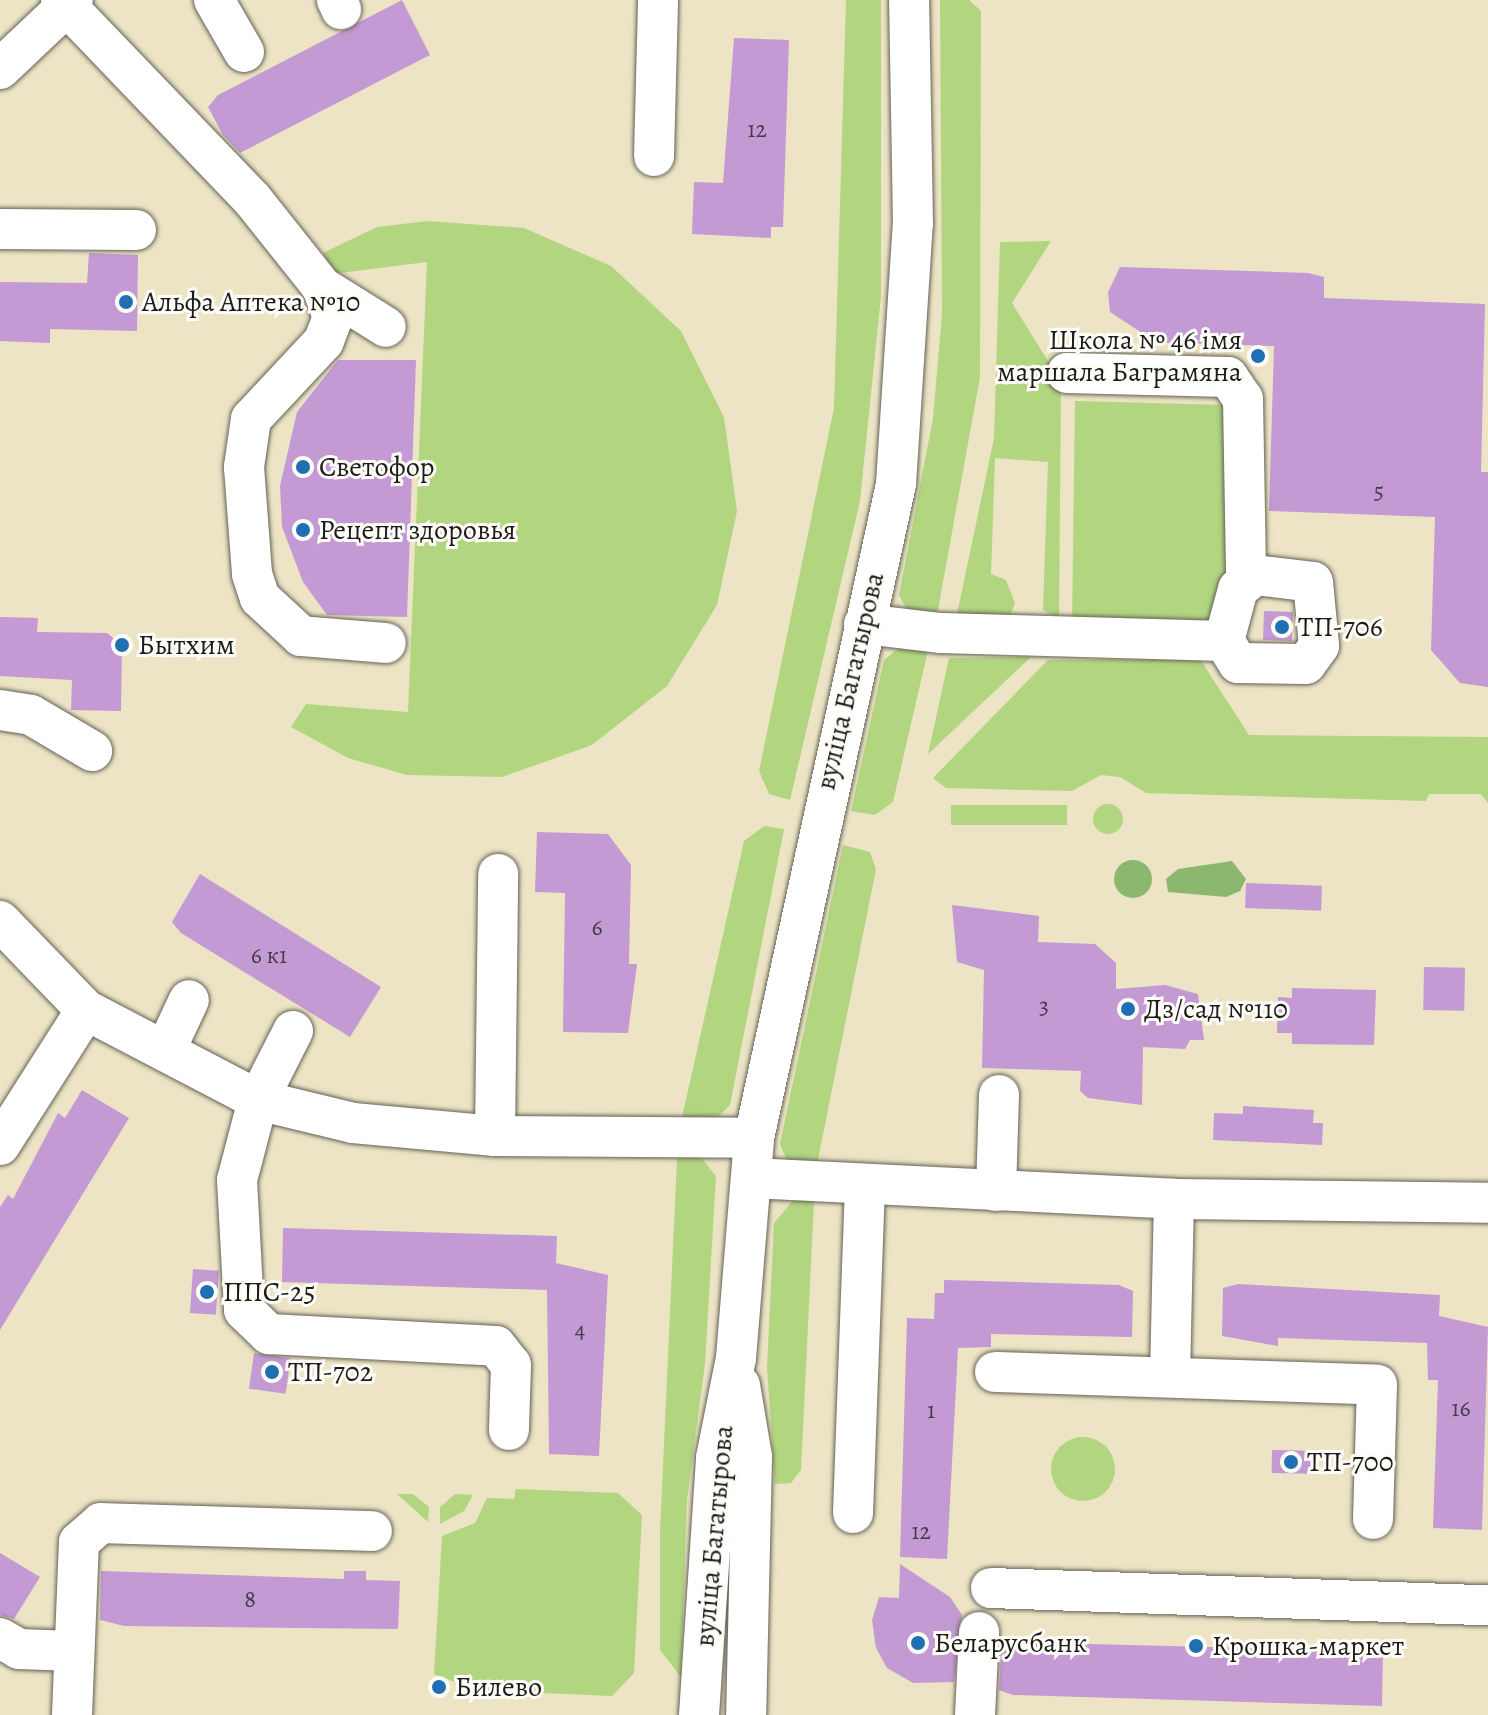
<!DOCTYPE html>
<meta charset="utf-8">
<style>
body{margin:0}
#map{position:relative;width:1488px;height:1715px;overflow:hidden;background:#ece4c5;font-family:Alegreya,serif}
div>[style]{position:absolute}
.green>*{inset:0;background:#b1d67f;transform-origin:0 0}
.round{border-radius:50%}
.forest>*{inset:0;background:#8cb76e}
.building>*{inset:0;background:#c39ad4;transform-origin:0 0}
.roads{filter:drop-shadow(0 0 2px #656257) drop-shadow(0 0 2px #656257)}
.minor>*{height:40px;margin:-20px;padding:0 20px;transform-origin:20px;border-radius:20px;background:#fff}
.dots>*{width:22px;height:22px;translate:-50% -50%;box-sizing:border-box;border:4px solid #fdfcf7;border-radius:50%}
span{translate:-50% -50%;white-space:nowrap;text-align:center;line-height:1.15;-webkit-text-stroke:6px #fdfcf7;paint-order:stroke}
.number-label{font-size:24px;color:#463c4a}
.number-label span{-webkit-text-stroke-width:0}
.poi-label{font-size:28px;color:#1c1c1c}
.left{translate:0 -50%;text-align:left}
.right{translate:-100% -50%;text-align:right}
.street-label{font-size:28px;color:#1c1c1c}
</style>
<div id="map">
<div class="green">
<i style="clip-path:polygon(846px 0,881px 0,881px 296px,860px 501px,790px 800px,769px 794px,759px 771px,834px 408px)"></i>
<i style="clip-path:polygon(940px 0,969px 0,981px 11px,980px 377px,936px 621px,908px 612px,899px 595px,933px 418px,942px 315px)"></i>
<i style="clip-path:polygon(428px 221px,524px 228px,611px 266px,681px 331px,724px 417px,737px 511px,717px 605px,667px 686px,592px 745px,502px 777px,407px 775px,348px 758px,291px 727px,306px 704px,408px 712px,427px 262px,332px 274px,323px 253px,377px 227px)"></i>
<i style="clip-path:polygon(1051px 241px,1012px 303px,1061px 382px,1059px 620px,1043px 610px,1048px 462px,995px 458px,991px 574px,1006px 580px,1015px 603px,1009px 618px,955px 624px,994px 438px,1000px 242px)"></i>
<i style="clip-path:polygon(1075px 401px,1226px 405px,1228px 610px,1210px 626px,1072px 624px)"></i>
<i style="clip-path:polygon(929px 646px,893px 802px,875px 815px,851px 811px,884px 660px,899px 648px)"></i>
<i style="clip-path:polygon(1031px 657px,928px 754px,949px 658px)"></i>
<i style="clip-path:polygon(1200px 659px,1249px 735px,1488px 737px,1488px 803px,1481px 794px,1429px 794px,1426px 801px,1146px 793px,1120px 777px,1101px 775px,1072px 791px,946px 788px,933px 778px,1048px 660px)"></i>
<i class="round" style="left:1093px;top:804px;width:30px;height:30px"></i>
<i style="left:951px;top:805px;width:116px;height:20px"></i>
<i style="clip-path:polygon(764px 826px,784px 829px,730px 1105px,715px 1120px,681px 1122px,744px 841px)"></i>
<i style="clip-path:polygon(843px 845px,870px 852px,876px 869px,815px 1175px,788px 1163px,780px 1144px)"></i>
<i style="clip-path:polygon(688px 1156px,702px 1159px,716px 1176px,705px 1364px,687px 1500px,681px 1677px,660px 1650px,660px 1532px,677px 1159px)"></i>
<i style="clip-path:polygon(795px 1198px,814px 1201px,801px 1470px,791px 1483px,775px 1484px,767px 1367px,774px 1223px)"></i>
<i class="round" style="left:1051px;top:1437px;width:64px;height:64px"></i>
<i style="clip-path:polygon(516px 1489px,618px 1493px,642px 1515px,634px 1673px,612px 1696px,475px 1690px,434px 1674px,442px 1536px,475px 1523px,487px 1498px,514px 1499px)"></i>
<i style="clip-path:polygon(397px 1494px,413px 1494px,429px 1507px,428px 1522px)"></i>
<i style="clip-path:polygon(455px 1494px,473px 1495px,464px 1511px,440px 1524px,440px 1507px)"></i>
</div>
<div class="forest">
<i class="round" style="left:1114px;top:860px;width:38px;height:38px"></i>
<i style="clip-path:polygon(1232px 861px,1246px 879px,1240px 891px,1226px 897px,1168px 892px,1166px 879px,1178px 869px)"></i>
</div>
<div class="building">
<i style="clip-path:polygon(402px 0,430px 55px,240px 153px,223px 135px,208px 107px,218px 95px)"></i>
<i style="clip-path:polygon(734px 38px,789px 40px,783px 227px,771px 227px,771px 238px,692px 234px,694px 182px,723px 183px)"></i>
<i style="clip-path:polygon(89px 253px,138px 255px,137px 331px,50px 329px,50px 343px,0 341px,0 282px,87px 283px)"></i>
<i style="clip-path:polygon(1120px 267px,1308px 273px,1324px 277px,1324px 298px,1485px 304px,1481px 472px,1488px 472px,1488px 687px,1460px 683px,1431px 650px,1435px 517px,1269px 511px,1274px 346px,1142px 342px,1142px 333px,1110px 312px,1108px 292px)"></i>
<i style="clip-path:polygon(338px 360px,416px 360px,407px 617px,327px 615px,303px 582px,282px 527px,280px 486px,297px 412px)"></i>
<i style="left:1264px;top:611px;width:29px;height:29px;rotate:2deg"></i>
<i style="clip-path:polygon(0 617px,38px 618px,37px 632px,107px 633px,122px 645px,121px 711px,71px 710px,72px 680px,0 676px)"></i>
<i style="clip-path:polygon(537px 832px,608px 834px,631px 865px,629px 964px,637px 964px,628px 1033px,563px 1032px,565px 893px,535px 892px)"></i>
<i style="clip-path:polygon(200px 874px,381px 987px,350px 1037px,181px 933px,172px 922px)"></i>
<i style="left:1246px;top:883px;width:76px;height:25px;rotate:2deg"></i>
<i style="clip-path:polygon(952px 905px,1039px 916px,1038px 942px,1095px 944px,1116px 963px,1116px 989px,1165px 985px,1198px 994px,1204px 1040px,1190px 1040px,1185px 1049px,1143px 1047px,1142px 1105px,1088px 1098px,1080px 1091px,1081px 1071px,982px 1068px,984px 970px,957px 962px)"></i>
<i style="left:1424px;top:967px;width:41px;height:43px;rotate:1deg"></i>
<i style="clip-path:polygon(1292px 988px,1376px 990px,1374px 1045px,1292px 1044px,1292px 1033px,1277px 1033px,1278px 997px,1292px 998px)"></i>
<i style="clip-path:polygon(82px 1090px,129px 1118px,0 1330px,0 1207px,8px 1195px,13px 1199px,58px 1113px,65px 1118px)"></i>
<i style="clip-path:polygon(1243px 1106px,1314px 1110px,1313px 1123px,1323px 1123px,1322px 1145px,1213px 1140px,1214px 1113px,1243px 1114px)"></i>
<i style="clip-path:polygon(283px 1228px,557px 1236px,556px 1263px,608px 1275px,599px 1456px,549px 1454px,547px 1290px,282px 1282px)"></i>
<i style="left:193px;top:1269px;width:26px;height:44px;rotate:4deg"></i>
<i style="clip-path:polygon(944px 1280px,1119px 1285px,1133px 1291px,1132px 1337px,991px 1334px,991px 1347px,958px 1348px,947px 1559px,900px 1557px,907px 1318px,934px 1319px,935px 1293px,944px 1293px)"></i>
<i style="clip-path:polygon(1238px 1284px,1440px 1295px,1439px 1316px,1488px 1327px,1482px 1530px,1433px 1528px,1438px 1380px,1428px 1380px,1427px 1343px,1278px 1338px,1278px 1346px,1222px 1336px,1223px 1288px)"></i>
<i style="left:254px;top:1353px;width:37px;height:36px;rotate:8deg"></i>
<i style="left:1272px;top:1450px;width:40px;height:23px;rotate:1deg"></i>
<i style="clip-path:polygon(0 1553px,40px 1577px,14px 1619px,0 1615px)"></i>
<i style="clip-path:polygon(900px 1564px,950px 1597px,962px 1615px,954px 1682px,913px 1683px,887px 1668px,876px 1648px,872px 1620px,879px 1597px,899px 1598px)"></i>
<i style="clip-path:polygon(101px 1571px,344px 1579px,344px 1571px,366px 1571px,366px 1580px,400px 1581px,398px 1629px,124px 1626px,100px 1620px)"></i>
<i style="clip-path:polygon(1002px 1642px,1332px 1650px,1332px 1643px,1354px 1644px,1354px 1650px,1383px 1651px,1382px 1706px,1013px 1695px,999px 1690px)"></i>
</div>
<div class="roads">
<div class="minor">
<i style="left:61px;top:0;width:276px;rotate:46.2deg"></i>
<i style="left:252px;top:199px;width:112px;rotate:51.5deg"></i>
<i style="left:322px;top:287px;width:32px;rotate:70deg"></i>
<i style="left:333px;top:317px;width:26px;rotate:111deg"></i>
<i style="left:324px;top:341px;width:107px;rotate:133.1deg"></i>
<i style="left:251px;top:419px;width:49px;rotate:98.3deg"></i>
<i style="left:244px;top:467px;width:107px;rotate:85.7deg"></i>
<i style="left:252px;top:574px;width:25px;rotate:72deg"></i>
<i style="left:260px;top:598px;width:56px;rotate:42.8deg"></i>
<i style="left:301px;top:636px;width:85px;rotate:4.7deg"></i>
<i style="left:214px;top:0;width:60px;rotate:60deg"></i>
<i style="left:337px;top:0;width:10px;rotate:66deg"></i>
<i style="left:0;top:69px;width:100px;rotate:-43.4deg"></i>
<i style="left:654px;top:156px;width:156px;rotate:-88.5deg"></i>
<i style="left:0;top:229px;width:136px;rotate:0.4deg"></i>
<i style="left:322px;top:287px;width:75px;rotate:32deg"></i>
<i style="left:1067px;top:373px;width:161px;rotate:1.4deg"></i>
<i style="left:1228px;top:377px;width:27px;rotate:56deg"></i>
<i style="left:1243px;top:399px;width:180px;rotate:89deg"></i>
<i style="left:1255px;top:575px;width:58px;rotate:6.9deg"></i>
<i style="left:1313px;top:582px;width:64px;rotate:84.6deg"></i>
<i style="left:1319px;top:646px;width:22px;rotate:126deg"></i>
<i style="left:1306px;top:664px;width:68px;rotate:-179.2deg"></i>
<i style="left:1238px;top:663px;width:26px;rotate:-122deg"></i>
<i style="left:1224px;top:641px;width:54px;rotate:-74.9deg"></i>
<i style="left:1238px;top:589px;width:22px;rotate:-39deg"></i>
<i style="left:864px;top:624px;width:78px;rotate:6.7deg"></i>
<i style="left:941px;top:633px;width:283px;rotate:1.6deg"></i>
<i style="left:0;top:710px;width:31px;rotate:9deg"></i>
<i style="left:31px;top:715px;width:71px;rotate:30.5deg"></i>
<i style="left:0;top:921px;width:124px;rotate:46deg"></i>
<i style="left:86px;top:1010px;width:194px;rotate:27.6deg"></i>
<i style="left:258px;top:1100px;width:98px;rotate:13.6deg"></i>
<i style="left:353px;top:1123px;width:143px;rotate:5.2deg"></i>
<i style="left:495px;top:1136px;width:259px;rotate:0.4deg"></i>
<i style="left:293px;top:1031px;width:77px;rotate:116.9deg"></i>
<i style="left:258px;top:1100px;width:83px;rotate:104.7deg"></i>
<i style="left:237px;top:1180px;width:130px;rotate:86.9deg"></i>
<i style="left:244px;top:1310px;width:35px;rotate:44deg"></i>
<i style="left:269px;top:1334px;width:227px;rotate:3deg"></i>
<i style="left:496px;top:1346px;width:24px;rotate:52deg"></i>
<i style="left:511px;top:1365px;width:65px;rotate:91.8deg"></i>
<i style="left:165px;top:1051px;width:56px;rotate:-64.8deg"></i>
<i style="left:495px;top:1136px;width:262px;rotate:-89.3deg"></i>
<i style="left:0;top:1145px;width:160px;rotate:-57.5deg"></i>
<i style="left:751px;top:1178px;width:424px;rotate:2.8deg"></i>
<i style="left:1174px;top:1199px;width:314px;rotate:0.7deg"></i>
<i style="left:996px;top:1191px;width:96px;rotate:-88.2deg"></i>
<i style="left:995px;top:1372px;width:382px;rotate:1.9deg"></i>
<i style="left:1377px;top:1385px;width:134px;rotate:91.7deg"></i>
<i style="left:1170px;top:1376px;width:177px;rotate:-88.7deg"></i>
<i style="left:740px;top:1385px;width:73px;rotate:80.5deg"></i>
<i style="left:752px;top:1457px;width:258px;rotate:91.3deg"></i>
<i style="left:853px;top:1513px;width:326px;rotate:-87.9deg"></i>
<i style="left:991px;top:1588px;width:497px;rotate:2deg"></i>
<i style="left:0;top:1638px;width:22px;rotate:30deg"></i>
<i style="left:19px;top:1649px;width:54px;rotate:2.1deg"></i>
<i style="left:72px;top:1715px;width:173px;rotate:-87.7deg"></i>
<i style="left:79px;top:1542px;width:29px;rotate:-41deg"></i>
<i style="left:101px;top:1523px;width:271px;rotate:1.7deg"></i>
<i style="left:699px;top:1715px;width:258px;rotate:-86.2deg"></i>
<i style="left:716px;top:1458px;width:102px;rotate:-78.7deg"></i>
<i style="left:736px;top:1358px;width:221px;rotate:-85.3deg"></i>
<i style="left:754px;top:1138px;width:669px;rotate:-77.75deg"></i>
<i style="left:896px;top:484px;width:261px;rotate:-86.3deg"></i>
<i style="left:913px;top:224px;width:224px;rotate:-91deg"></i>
<i style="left:975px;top:1715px;width:83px;rotate:-87.2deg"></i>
</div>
</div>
<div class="dots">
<i style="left:126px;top:302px;background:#1f6fb2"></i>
<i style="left:1258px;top:356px;background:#1f6fb2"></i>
<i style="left:303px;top:467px;background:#1f6fb2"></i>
<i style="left:303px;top:530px;background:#1f6fb2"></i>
<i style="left:1282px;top:627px;background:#1f6fb2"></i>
<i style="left:122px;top:645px;background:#1f6fb2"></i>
<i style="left:1128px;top:1009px;background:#1f6fb2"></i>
<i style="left:207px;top:1292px;background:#1f6fb2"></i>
<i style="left:272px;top:1372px;background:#1f6fb2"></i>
<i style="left:1291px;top:1462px;background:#1f6fb2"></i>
<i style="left:918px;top:1643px;background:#1f6fb2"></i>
<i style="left:1196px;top:1646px;background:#1f6fb2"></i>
<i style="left:439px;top:1687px;background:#1f6fb2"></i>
</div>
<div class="number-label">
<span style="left:757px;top:130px">12</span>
<span style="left:1379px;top:492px">5</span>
<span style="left:597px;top:928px">6</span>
<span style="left:269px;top:956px">6 к1</span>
<span style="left:1044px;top:1007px">3</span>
<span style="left:580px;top:1330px">4</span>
<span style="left:1461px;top:1409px">16</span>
<span style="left:931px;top:1411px">1</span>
<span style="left:921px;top:1532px">12</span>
<span style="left:250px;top:1600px">8</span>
</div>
<div class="poi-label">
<span class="left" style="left:142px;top:302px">Альфа Аптека №10</span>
<span class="right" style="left:1242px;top:356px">Школа № 46 імя<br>маршала Баграмяна</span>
<span class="left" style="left:319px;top:467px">Светофор</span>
<span class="left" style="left:319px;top:530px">Рецепт здоровья</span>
<span class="left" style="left:1298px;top:627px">ТП-706</span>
<span class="left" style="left:138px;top:645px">Бытхим</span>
<span class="left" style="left:1144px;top:1009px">Дз/сад №110</span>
<span class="left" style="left:223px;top:1292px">ППС-25</span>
<span class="left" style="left:288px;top:1372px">ТП-702</span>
<span class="left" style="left:1307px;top:1462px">ТП-700</span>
<span class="left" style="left:934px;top:1643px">Беларусбанк</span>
<span class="left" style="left:1212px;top:1646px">Крошка-маркет</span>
<span class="left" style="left:455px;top:1687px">Билево</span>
</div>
<div class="street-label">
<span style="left:850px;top:681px;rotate:-77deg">вуліца Багатырова</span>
<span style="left:714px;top:1536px;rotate:-85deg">вуліца Багатырова</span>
</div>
</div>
